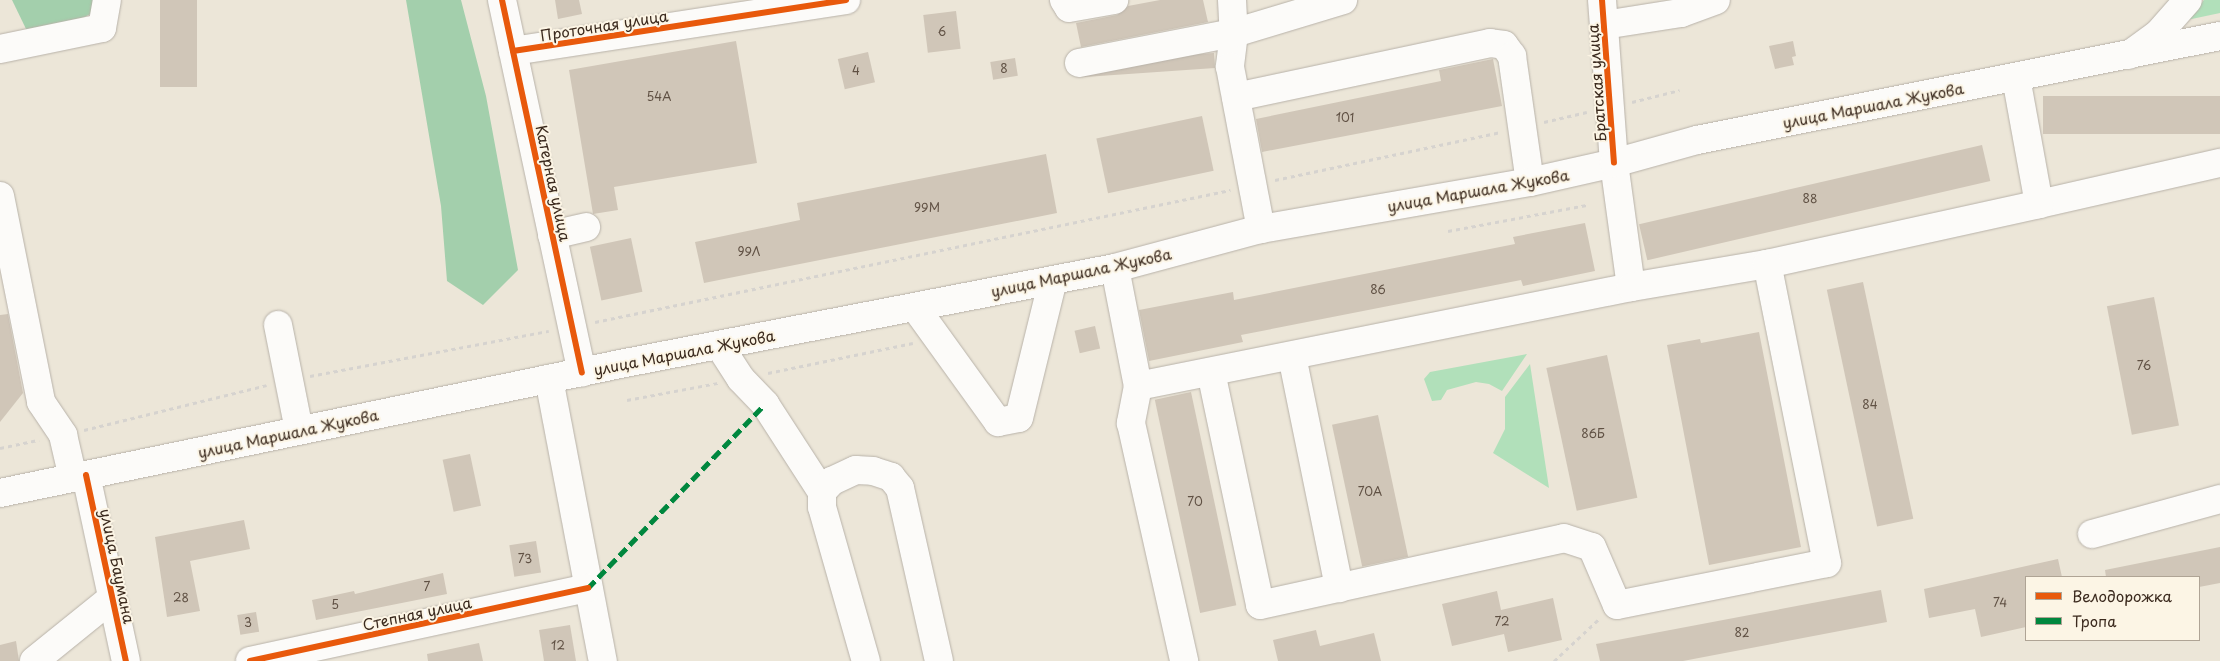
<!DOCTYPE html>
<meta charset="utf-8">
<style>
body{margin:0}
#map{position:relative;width:2220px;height:661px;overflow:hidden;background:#ece6d8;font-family:"Playpen Sans",sans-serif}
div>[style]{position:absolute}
.green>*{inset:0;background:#b1e0ba}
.forest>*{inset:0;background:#a3cfac}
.building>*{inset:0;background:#d0c6b8;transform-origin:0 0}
.path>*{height:3px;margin-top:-1.5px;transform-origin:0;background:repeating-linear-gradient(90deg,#d6d3cf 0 4px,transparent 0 8px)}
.roads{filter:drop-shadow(0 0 1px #b8b2a9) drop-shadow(0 0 1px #b8b2a9)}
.minor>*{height:28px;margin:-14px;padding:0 14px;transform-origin:14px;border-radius:14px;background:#fcfbf9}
.major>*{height:28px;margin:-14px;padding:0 14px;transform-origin:14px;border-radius:14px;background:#fcfbf9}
.quiet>*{height:5px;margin-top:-2.5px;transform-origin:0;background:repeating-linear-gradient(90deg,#00873e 0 10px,transparent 0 15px)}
.cycleway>*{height:6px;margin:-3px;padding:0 3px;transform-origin:3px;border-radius:3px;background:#e8590c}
span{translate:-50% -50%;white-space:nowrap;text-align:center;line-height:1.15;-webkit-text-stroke:4px #fcf5e5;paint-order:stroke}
.number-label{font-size:12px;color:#605144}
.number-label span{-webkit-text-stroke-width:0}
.street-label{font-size:15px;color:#3b2a1e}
.legend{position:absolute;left:2025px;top:576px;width:175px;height:65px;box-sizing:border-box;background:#fcf5e5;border:1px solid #afa495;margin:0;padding:6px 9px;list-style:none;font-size:15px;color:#3b2a1e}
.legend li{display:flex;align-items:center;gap:10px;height:25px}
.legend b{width:25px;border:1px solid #afa495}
</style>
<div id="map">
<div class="green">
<i style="clip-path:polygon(2204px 0,2220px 0,2220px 13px,2187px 20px)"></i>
<i style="clip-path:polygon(1527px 354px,1502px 391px,1489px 384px,1476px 382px,1447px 390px,1441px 400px,1432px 401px,1424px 379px,1430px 372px)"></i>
<i style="clip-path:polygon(1530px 364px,1549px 488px,1493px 453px,1505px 429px,1505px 397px)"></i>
</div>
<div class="forest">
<i style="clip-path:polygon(12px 0,94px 0,101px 9px,72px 23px,28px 33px)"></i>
<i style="clip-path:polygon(406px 0,461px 0,486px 96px,518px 270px,483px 305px,447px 281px,441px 206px)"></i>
</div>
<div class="building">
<i style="left:160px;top:0;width:37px;height:87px"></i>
<i style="clip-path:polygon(555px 0,579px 0,582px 14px,558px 19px)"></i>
<i style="clip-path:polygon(1160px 0,1203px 0,1208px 22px,1081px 47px,1076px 23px,1117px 15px,1128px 6px)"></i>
<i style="left:956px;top:11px;width:38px;height:33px;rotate:83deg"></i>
<i style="clip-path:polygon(736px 41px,757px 163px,614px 187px,618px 210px,593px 214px,569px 70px)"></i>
<i style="clip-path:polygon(1793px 41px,1796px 56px,1792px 57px,1794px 65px,1775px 69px,1769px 46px)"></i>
<i style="left:868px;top:52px;width:31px;height:31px;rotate:77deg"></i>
<i style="left:1214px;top:53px;width:15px;height:134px;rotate:86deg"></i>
<i style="left:1015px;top:58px;width:18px;height:25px;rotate:81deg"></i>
<i style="clip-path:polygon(1493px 59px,1502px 106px,1262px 152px,1256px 119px,1441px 81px,1439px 70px)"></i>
<i style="left:2220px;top:96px;width:38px;height:177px;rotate:90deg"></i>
<i style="left:1202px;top:116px;width:56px;height:108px;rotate:78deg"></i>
<i style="left:1982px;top:145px;width:37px;height:352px;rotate:77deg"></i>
<i style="clip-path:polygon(1046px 154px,1057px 213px,704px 283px,695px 242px,800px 220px,797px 203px)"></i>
<i style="clip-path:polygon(1585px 223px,1595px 271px,1523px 286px,1521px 280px,1241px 335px,1243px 342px,1149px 361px,1139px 310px,1233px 292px,1234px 300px,1515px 244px,1513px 237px)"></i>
<i style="left:631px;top:238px;width:55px;height:42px;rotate:78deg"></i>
<i style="left:1863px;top:282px;width:242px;height:37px;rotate:78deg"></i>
<i style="left:2154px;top:297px;width:131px;height:48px;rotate:79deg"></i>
<i style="clip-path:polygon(8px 314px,23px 393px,0 422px,0 315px)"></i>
<i style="left:1095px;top:326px;width:23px;height:21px;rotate:77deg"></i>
<i style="clip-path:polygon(1759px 332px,1801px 547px,1709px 565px,1667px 345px,1700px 339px,1701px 343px)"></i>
<i style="left:1607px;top:355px;width:146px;height:62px;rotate:78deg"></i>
<i style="left:1191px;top:392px;width:218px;height:37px;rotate:78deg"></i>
<i style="left:1378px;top:415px;width:145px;height:47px;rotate:78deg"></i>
<i style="left:470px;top:454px;width:53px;height:28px;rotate:78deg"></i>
<i style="clip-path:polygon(244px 520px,250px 549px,190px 561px,200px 611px,167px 617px,155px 537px)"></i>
<i style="left:536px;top:541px;width:32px;height:27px;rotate:81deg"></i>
<i style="clip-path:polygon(2220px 547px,2220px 583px,2199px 587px,2199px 577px,2106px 577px,2105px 570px)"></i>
<i style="clip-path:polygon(2058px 559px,2062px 577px,2026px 577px,2026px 627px,1981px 637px,1975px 609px,1929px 618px,1924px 589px)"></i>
<i style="clip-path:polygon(443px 573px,447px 594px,316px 620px,312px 600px,354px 591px,355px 594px)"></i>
<i style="clip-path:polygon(1881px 590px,1887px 622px,1683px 661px,1600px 661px,1596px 644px)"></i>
<i style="clip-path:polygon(1497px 591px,1501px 610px,1553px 598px,1562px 640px,1508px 652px,1504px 634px,1452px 646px,1442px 604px)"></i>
<i style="left:256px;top:612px;width:20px;height:19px;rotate:81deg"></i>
<i style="clip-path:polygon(570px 625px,576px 661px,544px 661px,539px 630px)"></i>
<i style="clip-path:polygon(1316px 630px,1320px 646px,1374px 633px,1381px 661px,1278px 661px,1273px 640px)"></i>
<i style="clip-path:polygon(16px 641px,19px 661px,0 661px,0 645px)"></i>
<i style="clip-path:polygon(479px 643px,483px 661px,428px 661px,427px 654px)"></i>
</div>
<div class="path">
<i style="left:1632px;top:102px;width:49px;rotate:-14deg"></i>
<i style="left:1544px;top:122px;width:44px;rotate:-13.1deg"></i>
<i style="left:1275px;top:180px;width:231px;rotate:-12deg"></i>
<i style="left:1448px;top:231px;width:141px;rotate:-10.6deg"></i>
<i style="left:595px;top:322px;width:649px;rotate:-11.74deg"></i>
<i style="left:768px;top:373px;width:148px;rotate:-11.7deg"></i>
<i style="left:310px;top:376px;width:243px;rotate:-10.7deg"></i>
<i style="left:627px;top:400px;width:93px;rotate:-10.6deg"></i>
<i style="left:84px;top:430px;width:188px;rotate:-13.8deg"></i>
<i style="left:0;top:448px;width:40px;rotate:-12deg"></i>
<i style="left:1554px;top:661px;width:62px;rotate:-43deg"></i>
</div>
<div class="roads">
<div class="minor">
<i style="left:502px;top:0;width:381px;rotate:77.9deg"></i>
<i style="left:1064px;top:0;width:9px;rotate:58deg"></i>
<i style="left:1069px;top:8px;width:46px;rotate:-10.1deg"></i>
<i style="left:1232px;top:0;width:33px;rotate:87deg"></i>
<i style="left:1234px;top:33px;width:34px;rotate:97deg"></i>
<i style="left:1230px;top:67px;width:165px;rotate:79.2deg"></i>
<i style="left:1604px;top:25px;width:78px;rotate:-8.9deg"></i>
<i style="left:1681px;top:13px;width:37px;rotate:-20deg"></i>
<i style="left:0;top:49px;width:104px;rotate:-11.6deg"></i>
<i style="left:102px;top:28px;width:28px;rotate:-80deg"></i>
<i style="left:513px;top:51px;width:337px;rotate:-8.7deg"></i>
<i style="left:2129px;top:55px;width:36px;rotate:-36deg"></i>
<i style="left:2158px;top:34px;width:45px;rotate:-48.6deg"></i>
<i style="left:1079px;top:63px;width:158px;rotate:-11deg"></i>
<i style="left:1234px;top:33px;width:114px;rotate:-16.8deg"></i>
<i style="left:1236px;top:97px;width:260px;rotate:-12deg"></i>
<i style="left:1490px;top:43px;width:14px;rotate:8deg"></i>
<i style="left:1504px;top:45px;width:14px;rotate:54deg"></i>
<i style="left:1512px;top:56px;width:127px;rotate:81.9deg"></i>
<i style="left:0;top:196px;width:210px;rotate:78.7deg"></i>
<i style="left:41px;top:402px;width:40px;rotate:56deg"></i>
<i style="left:63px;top:435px;width:44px;rotate:76.9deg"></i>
<i style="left:2039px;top:204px;width:186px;rotate:-12.8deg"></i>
<i style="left:552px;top:235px;width:35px;rotate:-13deg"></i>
<i style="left:1115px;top:268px;width:120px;rotate:79deg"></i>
<i style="left:1138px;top:386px;width:503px;rotate:-11.35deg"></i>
<i style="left:1631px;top:287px;width:125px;rotate:-97.8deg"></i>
<i style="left:1614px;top:163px;width:163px;rotate:-94.2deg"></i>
<i style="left:1631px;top:287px;width:138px;rotate:-9.6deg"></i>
<i style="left:1767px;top:264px;width:279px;rotate:-12.4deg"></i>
<i style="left:2039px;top:204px;width:129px;rotate:-100.3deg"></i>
<i style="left:915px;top:307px;width:142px;rotate:54.2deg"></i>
<i style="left:998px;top:422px;width:21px;rotate:-11deg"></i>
<i style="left:1019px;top:418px;width:142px;rotate:-76.2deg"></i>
<i style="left:278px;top:325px;width:107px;rotate:78.7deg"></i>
<i style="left:719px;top:345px;width:40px;rotate:57.1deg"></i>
<i style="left:741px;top:379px;width:35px;rotate:46deg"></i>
<i style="left:765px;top:404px;width:105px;rotate:57.1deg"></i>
<i style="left:822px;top:492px;width:15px;rotate:90deg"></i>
<i style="left:822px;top:507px;width:160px;rotate:74.1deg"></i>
<i style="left:1292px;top:356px;width:237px;rotate:78.5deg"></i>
<i style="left:1211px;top:372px;width:238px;rotate:78.1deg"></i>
<i style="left:1260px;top:605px;width:311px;rotate:-12.4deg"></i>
<i style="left:1564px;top:538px;width:29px;rotate:18deg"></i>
<i style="left:1592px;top:547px;width:63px;rotate:66.7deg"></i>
<i style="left:1617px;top:605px;width:214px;rotate:-11.3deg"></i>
<i style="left:1827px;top:563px;width:305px;rotate:-101.3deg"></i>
<i style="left:549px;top:379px;width:287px;rotate:79.2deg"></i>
<i style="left:1138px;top:386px;width:38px;rotate:101deg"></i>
<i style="left:1131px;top:423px;width:244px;rotate:77.4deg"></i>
<i style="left:86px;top:475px;width:190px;rotate:77.9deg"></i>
<i style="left:822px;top:492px;width:15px;rotate:-48deg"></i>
<i style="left:832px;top:481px;width:26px;rotate:-25deg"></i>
<i style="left:856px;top:470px;width:17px;rotate:3deg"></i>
<i style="left:873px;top:471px;width:19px;rotate:18deg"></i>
<i style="left:891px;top:477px;width:14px;rotate:51deg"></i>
<i style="left:900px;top:488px;width:177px;rotate:77.3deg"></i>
<i style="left:2092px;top:534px;width:133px;rotate:-15.3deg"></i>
<i style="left:34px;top:661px;width:100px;rotate:-38.9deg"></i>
<i style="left:250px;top:661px;width:346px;rotate:-12.2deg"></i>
</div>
<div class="major">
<i style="left:0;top:493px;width:633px;rotate:-11.75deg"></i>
<i style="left:620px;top:364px;width:504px;rotate:-10.98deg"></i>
<i style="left:1115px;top:268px;width:151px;rotate:-15deg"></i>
<i style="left:1261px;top:229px;width:273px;rotate:-9.9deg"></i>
<i style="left:1530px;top:182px;width:86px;rotate:-12.7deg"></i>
<i style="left:1614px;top:163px;width:86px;rotate:-15.5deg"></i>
<i style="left:1697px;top:140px;width:533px;rotate:-11.25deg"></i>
</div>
</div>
<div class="quiet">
<i style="left:588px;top:588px;width:255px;rotate:-46.1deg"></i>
</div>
<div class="cycleway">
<i style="left:502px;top:0;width:381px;rotate:77.9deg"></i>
<i style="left:1602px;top:0;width:163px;rotate:85.8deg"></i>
<i style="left:513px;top:51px;width:337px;rotate:-8.7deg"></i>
<i style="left:86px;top:475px;width:190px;rotate:77.9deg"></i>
<i style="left:250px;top:661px;width:346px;rotate:-12.2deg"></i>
</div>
<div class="number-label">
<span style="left:942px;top:32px">6</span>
<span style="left:1004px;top:69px">8</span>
<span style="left:856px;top:71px">4</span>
<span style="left:659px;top:97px">54А</span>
<span style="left:1345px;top:118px">101</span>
<span style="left:1810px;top:199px">88</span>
<span style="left:927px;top:208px">99М</span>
<span style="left:749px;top:252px">99Л</span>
<span style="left:1378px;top:290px">86</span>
<span style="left:2144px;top:366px">76</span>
<span style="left:1870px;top:405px">84</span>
<span style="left:1593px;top:434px">86Б</span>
<span style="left:1370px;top:492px">70А</span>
<span style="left:1195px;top:502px">70</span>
<span style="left:525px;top:559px">73</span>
<span style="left:427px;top:587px">7</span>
<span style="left:181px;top:598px">28</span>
<span style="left:2000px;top:603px">74</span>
<span style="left:335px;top:605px">5</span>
<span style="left:1502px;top:622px">72</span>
<span style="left:248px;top:623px">3</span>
<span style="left:1742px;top:633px">82</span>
<span style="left:558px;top:646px">12</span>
</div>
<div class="street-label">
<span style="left:604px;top:25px;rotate:-9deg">Проточная улица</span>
<span style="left:1596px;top:83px;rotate:-94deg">Братская улица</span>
<span style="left:1873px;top:105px;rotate:-11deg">улица Маршала Жукова</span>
<span style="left:554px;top:183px;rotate:78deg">Катерная улица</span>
<span style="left:1478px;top:190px;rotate:-10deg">улица Маршала Жукова</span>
<span style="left:1081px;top:272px;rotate:-12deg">улица Маршала Жукова</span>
<span style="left:684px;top:352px;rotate:-11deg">улица Маршала Жукова</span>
<span style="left:288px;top:433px;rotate:-12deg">улица Маршала Жукова</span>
<span style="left:118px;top:566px;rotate:78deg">улица Баумана</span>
<span style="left:417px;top:613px;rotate:-12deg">Степная улица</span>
</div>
<ul class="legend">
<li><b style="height:6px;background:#e8590c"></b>Велодорожка</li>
<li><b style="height:6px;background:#00873e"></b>Тропа</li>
</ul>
</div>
